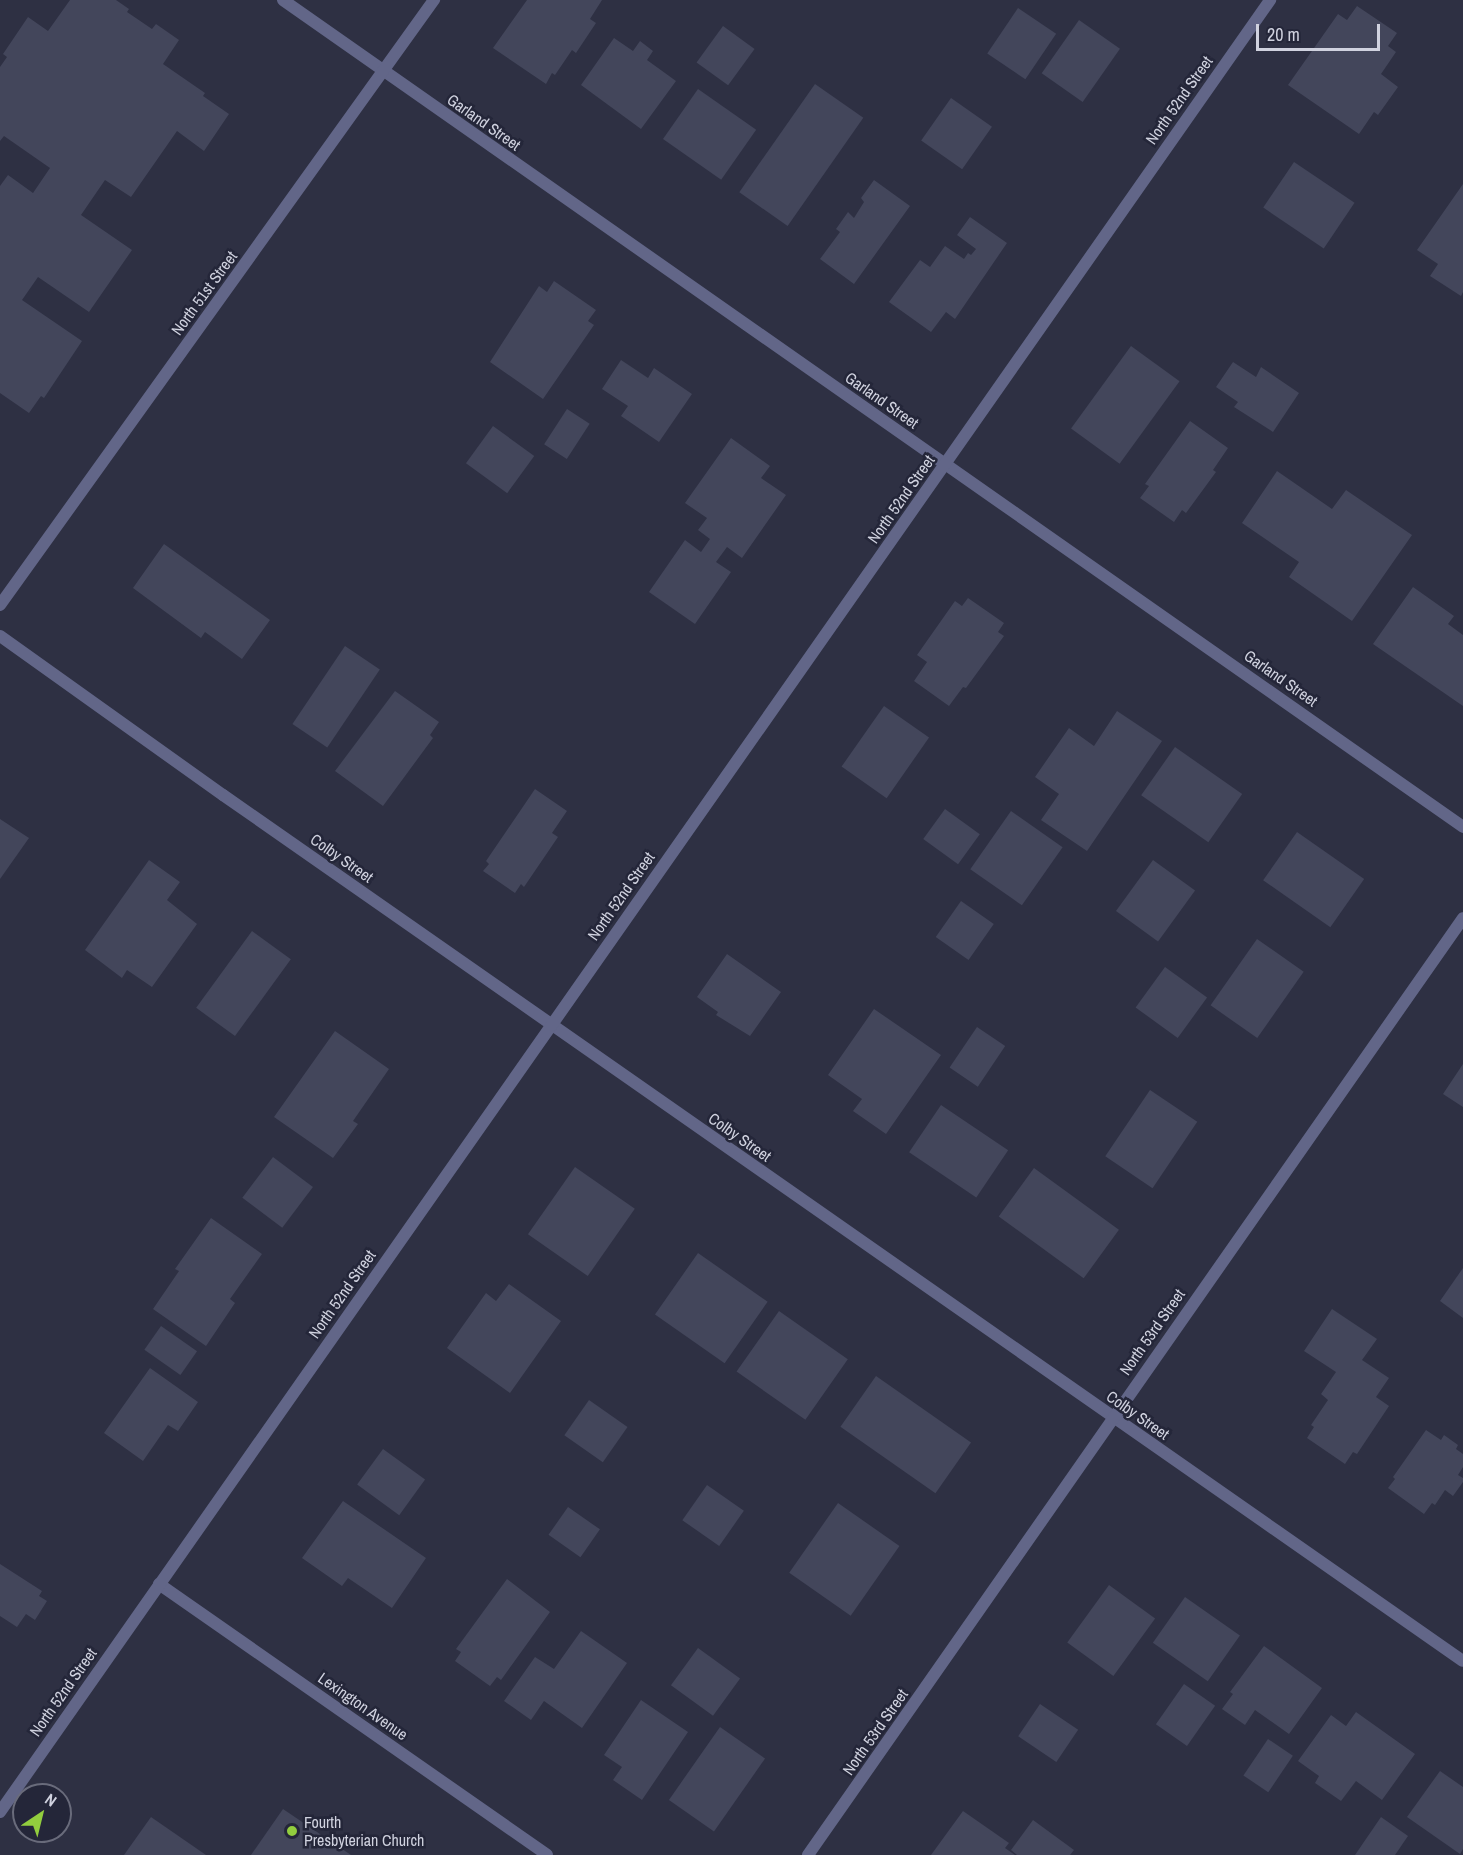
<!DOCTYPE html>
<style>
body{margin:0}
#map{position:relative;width:1463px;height:1855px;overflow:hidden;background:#2e3043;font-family:"Archivo Narrow",sans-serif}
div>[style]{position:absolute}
.building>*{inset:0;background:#43465b;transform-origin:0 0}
.minor>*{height:12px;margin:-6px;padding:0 6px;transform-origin:6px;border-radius:6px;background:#626688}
.dots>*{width:16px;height:16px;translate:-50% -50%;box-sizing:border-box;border:3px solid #242639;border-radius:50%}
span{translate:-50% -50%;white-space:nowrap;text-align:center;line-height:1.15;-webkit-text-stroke:5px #242639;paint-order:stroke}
.street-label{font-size:16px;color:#d0d2df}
.poi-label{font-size:16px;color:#d0d2df}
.left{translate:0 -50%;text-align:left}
.north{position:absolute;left:12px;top:1783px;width:60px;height:60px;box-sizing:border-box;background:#242639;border:2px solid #696b7b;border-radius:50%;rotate:35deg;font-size:16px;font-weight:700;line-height:24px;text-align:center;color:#d0d2df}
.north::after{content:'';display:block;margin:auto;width:21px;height:27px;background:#92cd3e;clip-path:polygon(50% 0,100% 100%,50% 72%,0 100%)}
.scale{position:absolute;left:1256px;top:24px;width:124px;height:27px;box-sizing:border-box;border:3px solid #d0d2df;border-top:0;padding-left:8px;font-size:18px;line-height:21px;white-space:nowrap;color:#d0d2df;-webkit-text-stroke:4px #242639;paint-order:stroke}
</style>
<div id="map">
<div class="building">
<i style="clip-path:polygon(70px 0,116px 0,129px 9px,127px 12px,152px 29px,156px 24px,179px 40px,163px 64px,205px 93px,203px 96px,229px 114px,204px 151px,177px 131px,131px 197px,105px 180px,81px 215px,132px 250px,89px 312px,38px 277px,22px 300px,82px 341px,44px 398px,41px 396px,29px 413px,0 393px,0 186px,8px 175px,33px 193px,50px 168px,4px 136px,0 141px,0 67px,7px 57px,3px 54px,28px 17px,48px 31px)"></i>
<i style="clip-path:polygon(527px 0,602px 0,590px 19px,596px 23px,576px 53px,572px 50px,555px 75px,552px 73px,546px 84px,493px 48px)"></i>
<i style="clip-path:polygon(1357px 6px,1397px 33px,1388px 46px,1396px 52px,1381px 74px,1398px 87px,1378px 115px,1374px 112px,1359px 134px,1288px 85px,1338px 14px,1347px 20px)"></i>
<i style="left:1018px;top:8px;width:46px;height:55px;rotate:34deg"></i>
<i style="left:1079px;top:20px;width:50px;height:65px;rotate:35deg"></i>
<i style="left:723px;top:26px;width:39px;height:45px;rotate:36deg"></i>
<i style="clip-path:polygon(614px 38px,633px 51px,640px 41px,653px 51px,647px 60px,676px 81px,641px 129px,581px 85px)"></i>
<i style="left:815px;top:84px;width:59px;height:132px;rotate:35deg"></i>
<i style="left:698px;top:89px;width:71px;height:61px;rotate:35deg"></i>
<i style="left:951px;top:98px;width:50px;height:52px;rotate:35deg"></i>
<i style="left:1294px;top:162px;width:73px;height:55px;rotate:34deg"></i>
<i style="clip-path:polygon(874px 180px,910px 206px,854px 284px,820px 259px,840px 232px,836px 229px,848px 212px,854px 218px,864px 202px,861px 198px)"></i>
<i style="clip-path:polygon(1463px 184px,1463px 292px,1461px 296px,1430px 276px,1438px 264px,1417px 250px)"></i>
<i style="clip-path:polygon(970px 217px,1007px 243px,955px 319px,946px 312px,931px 332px,889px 302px,920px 260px,930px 267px,945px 246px,964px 259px,968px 253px,971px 255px,976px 249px,957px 235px)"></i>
<i style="clip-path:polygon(554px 281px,596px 310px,588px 321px,594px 325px,543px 399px,490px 362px,539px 286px,547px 292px)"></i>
<i style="left:1131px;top:346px;width:60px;height:102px;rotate:36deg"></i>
<i style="clip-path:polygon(621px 360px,648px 378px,654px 368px,692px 394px,659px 442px,621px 416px,628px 406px,602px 389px)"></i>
<i style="clip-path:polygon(1233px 362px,1256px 377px,1261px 367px,1299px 393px,1273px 432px,1234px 407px,1238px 402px,1216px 387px)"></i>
<i style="left:567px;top:409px;width:27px;height:42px;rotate:33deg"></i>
<i style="clip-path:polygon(1190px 421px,1228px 448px,1213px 470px,1216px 472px,1186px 513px,1182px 510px,1174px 522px,1140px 498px,1149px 486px,1145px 484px)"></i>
<i style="left:493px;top:426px;width:51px;height:46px;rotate:36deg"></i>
<i style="clip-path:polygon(731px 438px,770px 466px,761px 478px,786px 495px,742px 558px,727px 547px,716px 562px,731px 572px,695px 624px,649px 592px,685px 540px,701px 552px,710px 539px,698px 530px,707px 518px,685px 503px)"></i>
<i style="clip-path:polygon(1277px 471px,1332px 509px,1346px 490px,1412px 535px,1352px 621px,1289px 577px,1299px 562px,1242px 523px)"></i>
<i style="clip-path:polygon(164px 544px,270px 620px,242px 659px,205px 632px,201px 638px,133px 588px)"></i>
<i style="clip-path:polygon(1413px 587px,1454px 616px,1448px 624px,1463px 635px,1463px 706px,1373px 644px)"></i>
<i style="clip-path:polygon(968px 598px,1004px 623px,998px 632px,1004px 636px,966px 688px,963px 687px,949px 706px,914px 681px,927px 662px,917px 655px,955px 601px,962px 606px)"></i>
<i style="left:345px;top:646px;width:42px;height:94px;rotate:34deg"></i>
<i style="clip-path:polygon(395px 691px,439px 722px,430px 735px,433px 738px,383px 806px,335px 771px)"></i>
<i style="left:884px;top:706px;width:55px;height:74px;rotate:35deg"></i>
<i style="clip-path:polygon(1117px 711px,1162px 741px,1087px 851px,1041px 820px,1059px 794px,1035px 777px,1069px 728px,1094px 746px)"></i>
<i style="left:1175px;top:747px;width:82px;height:59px;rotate:35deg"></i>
<i style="clip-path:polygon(535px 789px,567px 811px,552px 833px,558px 837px,524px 887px,521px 884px,515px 893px,483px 871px,489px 864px,486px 861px)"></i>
<i style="left:945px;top:809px;width:43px;height:37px;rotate:36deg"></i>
<i style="left:1011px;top:811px;width:63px;height:71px;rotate:35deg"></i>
<i style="clip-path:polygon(0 819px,29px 838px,0 879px)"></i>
<i style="left:1297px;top:832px;width:82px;height:59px;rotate:35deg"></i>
<i style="clip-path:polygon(149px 860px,180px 882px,167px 900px,197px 924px,152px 987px,127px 970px,122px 978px,85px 950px)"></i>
<i style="left:1153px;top:860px;width:52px;height:63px;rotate:36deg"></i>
<i style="left:961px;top:901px;width:40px;height:44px;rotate:35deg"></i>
<i style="left:252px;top:931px;width:48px;height:95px;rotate:36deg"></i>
<i style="left:1257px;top:939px;width:57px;height:81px;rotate:35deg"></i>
<i style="clip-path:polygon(727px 954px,781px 992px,750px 1036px,716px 1015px,718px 1012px,697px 997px)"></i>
<i style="left:1165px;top:967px;width:52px;height:50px;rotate:36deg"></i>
<i style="clip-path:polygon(874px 1009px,941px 1055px,886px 1134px,853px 1111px,862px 1099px,828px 1075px)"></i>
<i style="left:977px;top:1027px;width:34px;height:49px;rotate:34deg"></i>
<i style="clip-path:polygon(335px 1031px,389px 1069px,353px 1121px,358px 1124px,333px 1158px,274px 1117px)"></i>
<i style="clip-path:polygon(1463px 1064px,1463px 1107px,1443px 1094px)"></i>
<i style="left:1150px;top:1090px;width:57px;height:80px;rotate:34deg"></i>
<i style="left:941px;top:1105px;width:81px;height:57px;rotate:34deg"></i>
<i style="left:273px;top:1157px;width:50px;height:51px;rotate:37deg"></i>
<i style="left:575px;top:1167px;width:73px;height:82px;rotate:35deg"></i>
<i style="left:1034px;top:1168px;width:105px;height:60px;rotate:36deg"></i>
<i style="clip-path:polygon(211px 1218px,262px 1254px,230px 1299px,235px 1303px,206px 1346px,153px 1309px,179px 1271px,175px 1269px)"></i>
<i style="left:698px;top:1253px;width:85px;height:75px;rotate:35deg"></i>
<i style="clip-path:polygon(1463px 1268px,1463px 1318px,1440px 1301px)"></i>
<i style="clip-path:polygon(509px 1284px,561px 1321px,510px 1393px,447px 1348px,486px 1293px,496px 1301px)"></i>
<i style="clip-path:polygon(1332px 1309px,1377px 1339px,1362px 1360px,1389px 1378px,1376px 1397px,1389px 1406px,1357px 1454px,1353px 1452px,1345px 1464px,1307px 1438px,1314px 1427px,1311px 1425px,1328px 1400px,1321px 1394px,1336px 1372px,1304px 1351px)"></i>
<i style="left:779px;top:1311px;width:84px;height:74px;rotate:35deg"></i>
<i style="left:161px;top:1326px;width:44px;height:29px;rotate:35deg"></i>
<i style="clip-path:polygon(150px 1368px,198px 1402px,178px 1431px,168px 1425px,143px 1461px,104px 1433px)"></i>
<i style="left:876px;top:1376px;width:116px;height:62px;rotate:35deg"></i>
<i style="left:589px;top:1400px;width:47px;height:43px;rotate:35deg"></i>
<i style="clip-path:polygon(1426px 1430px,1441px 1440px,1444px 1435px,1458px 1445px,1456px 1449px,1463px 1454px,1463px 1467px,1458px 1475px,1463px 1478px,1463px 1482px,1453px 1496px,1445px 1490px,1435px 1505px,1432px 1503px,1424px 1514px,1388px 1488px,1395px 1479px,1393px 1477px)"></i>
<i style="left:383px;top:1449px;width:52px;height:44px;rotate:36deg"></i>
<i style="left:707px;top:1485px;width:45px;height:43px;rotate:35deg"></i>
<i style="clip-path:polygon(343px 1501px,426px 1558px,392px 1608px,348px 1578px,342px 1586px,302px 1558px)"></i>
<i style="left:838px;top:1503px;width:75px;height:85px;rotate:35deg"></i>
<i style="left:568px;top:1507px;width:39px;height:34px;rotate:35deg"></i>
<i style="clip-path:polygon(0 1564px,42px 1591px,39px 1596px,47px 1601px,35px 1620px,26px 1614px,17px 1627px,0 1616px)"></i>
<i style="clip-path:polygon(507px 1579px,550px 1612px,501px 1680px,497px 1677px,490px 1686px,455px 1661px,461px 1652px,456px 1649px)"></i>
<i style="left:1109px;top:1585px;width:57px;height:71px;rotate:36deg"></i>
<i style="left:1185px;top:1597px;width:67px;height:56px;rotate:35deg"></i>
<i style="clip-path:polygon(581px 1631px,627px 1663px,582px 1728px,544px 1701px,531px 1720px,504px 1701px,535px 1657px,554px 1669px)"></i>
<i style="clip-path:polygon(1264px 1646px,1322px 1688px,1289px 1734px,1255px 1710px,1245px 1725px,1222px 1709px,1233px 1694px,1230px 1692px)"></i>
<i style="left:698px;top:1648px;width:52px;height:46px;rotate:36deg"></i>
<i style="left:1184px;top:1684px;width:38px;height:49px;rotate:35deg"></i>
<i style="clip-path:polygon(641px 1700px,688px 1732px,642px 1800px,613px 1780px,622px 1767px,604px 1755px)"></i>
<i style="left:1040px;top:1704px;width:46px;height:39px;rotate:34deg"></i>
<i style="clip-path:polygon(1356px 1712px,1415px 1754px,1382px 1800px,1356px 1781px,1341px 1801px,1315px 1783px,1319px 1776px,1298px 1761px,1331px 1715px,1346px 1726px)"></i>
<i style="left:720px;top:1727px;width:55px;height:89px;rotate:35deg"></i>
<i style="left:1268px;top:1739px;width:30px;height:44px;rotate:34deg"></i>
<i style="clip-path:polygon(1440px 1771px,1463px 1787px,1463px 1849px,1460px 1854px,1407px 1817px)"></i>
<i style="clip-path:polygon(283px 1809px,351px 1855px,251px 1855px)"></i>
<i style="clip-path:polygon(963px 1811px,1009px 1843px,1005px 1848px,1015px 1855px,931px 1855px)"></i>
<i style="clip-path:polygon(151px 1817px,206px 1855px,124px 1855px)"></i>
<i style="clip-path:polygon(1381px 1817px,1408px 1836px,1395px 1855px,1355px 1855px)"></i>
<i style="clip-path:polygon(1033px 1820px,1074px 1850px,1070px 1855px,1017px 1855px,1011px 1850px)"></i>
</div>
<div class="minor">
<i style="left:283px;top:0;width:1441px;rotate:35.02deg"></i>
<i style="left:0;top:605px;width:745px;rotate:-54.35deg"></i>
<i style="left:0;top:636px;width:274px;rotate:35.5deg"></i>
<i style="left:223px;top:795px;width:1512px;rotate:34.93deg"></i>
<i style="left:159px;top:1584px;width:473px;rotate:34.9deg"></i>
<i style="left:0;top:1812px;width:2213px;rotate:-54.97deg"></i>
<i style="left:808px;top:1855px;width:1143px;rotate:-55.04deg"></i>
</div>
<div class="dots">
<i style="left:292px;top:1831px;background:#92cd3e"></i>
</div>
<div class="street-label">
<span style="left:1179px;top:100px;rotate:-55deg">North 52nd Street</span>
<span style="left:484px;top:122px;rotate:35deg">Garland Street</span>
<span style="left:204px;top:293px;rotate:-54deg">North 51st Street</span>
<span style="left:882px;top:400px;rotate:35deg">Garland Street</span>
<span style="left:901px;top:499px;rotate:-55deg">North 52nd Street</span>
<span style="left:1281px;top:678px;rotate:35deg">Garland Street</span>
<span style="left:342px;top:858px;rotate:35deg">Colby Street</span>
<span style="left:621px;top:896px;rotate:-55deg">North 52nd Street</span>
<span style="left:740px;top:1137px;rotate:35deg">Colby Street</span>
<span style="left:342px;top:1294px;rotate:-55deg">North 52nd Street</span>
<span style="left:1152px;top:1332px;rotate:-55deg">North 53rd Street</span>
<span style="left:1138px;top:1415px;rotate:35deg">Colby Street</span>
<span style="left:63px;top:1692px;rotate:-55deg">North 52nd Street</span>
<span style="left:363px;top:1706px;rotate:35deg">Lexington Avenue</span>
<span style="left:875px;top:1732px;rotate:-55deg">North 53rd Street</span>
</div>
<div class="poi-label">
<span class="left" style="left:304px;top:1831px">Fourth<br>Presbyterian Church</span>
</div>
<div class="north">N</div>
<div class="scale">20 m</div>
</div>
